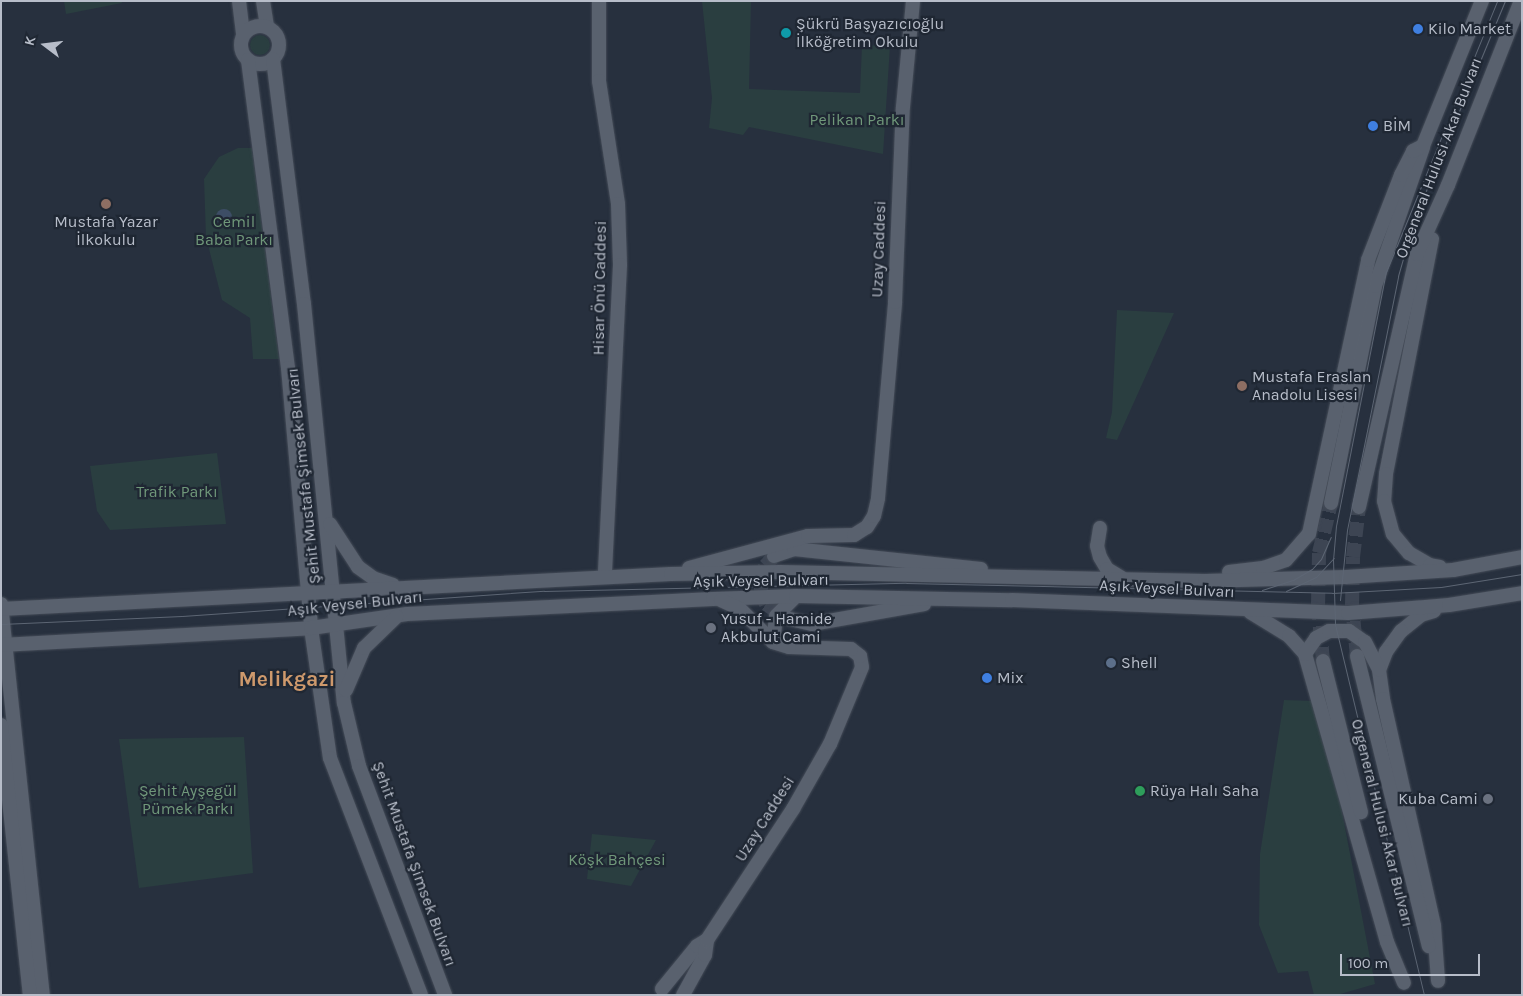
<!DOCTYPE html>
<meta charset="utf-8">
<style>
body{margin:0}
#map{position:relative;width:1523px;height:996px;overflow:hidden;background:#27303e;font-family:Karla,sans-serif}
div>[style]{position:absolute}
.green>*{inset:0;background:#2a3e40}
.round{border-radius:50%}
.water>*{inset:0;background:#3d4d65}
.major-tunnel>*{height:14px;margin-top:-7px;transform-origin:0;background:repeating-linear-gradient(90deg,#3d4553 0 14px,transparent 0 21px)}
.roads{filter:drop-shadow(0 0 1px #444b57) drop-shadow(0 0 1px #444b57)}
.major>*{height:14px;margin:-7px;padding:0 7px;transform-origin:7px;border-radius:7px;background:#59616e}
.major>.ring{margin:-7px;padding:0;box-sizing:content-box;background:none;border:14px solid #59616e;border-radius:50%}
.tram>*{height:1px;margin:-0.5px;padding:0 0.5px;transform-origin:0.5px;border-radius:0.5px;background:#5d6674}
.dots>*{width:14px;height:14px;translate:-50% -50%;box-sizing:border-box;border:2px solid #1f2733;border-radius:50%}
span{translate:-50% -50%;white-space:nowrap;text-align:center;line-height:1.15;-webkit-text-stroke:4.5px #1f2733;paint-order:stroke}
.poi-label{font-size:16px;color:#b7bdc9}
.left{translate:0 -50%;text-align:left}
.right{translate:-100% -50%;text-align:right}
.park-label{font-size:16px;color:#70987a}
.street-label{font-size:16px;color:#b7bdc9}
.district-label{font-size:21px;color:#ce996c;font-weight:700}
.frame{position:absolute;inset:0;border:2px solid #b7bdc9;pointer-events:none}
.north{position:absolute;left:20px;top:20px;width:50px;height:50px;-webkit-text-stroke:4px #1f2733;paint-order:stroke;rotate:285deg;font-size:14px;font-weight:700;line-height:20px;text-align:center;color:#b7bdc9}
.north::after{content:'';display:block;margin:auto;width:18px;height:22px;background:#b7bdc9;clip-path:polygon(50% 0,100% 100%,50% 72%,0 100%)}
.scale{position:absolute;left:1340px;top:954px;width:140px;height:22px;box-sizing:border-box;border:2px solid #b7bdc9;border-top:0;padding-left:6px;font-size:15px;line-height:18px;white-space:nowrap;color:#b7bdc9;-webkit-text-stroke:4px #1f2733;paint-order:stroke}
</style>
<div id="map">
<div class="green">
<i style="clip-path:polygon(64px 1px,121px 1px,122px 3px,66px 14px)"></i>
<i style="clip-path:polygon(702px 1px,751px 1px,749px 89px,860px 93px,862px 45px,890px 46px,883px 154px,749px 127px,743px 135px,709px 128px,712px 98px)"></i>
<i class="round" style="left:250px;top:35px;width:20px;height:20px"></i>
<i style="clip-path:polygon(238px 148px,252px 148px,279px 359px,253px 359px,250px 318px,222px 300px,206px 237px,204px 179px,219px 157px)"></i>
<i style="clip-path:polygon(1117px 310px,1174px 313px,1117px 440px,1106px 438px,1112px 412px)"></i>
<i style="clip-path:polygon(217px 453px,226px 524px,110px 530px,97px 511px,90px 466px)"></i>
<i style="clip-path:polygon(1284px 700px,1314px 701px,1332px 760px,1375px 984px,1337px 995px,1314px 995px,1308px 971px,1278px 973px,1259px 925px,1260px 854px)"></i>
<i style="clip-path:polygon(244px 737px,253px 873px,139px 888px,119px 739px)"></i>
<i style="clip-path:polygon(592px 834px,656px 840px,631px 886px,587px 879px)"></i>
</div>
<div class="water">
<i class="round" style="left:216px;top:209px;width:16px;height:16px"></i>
</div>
<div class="major-tunnel">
<i style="left:774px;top:556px;width:13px;rotate:132deg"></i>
<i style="left:765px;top:566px;width:15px;rotate:106deg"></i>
<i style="left:761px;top:580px;width:14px;rotate:90deg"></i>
<i style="left:761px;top:594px;width:11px;rotate:63deg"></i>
<i style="left:766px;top:604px;width:24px;rotate:35deg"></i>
<i style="left:1357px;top:656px;width:50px;rotate:-95.7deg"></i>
<i style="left:1352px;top:606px;width:49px;rotate:-88.8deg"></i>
<i style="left:1353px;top:557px;width:50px;rotate:-83.2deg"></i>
<i style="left:1323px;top:661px;width:54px;rotate:-95.3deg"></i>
<i style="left:1318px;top:607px;width:54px;rotate:-88.9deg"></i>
<i style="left:1319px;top:553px;width:51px;rotate:-76.5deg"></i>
</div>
<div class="roads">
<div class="major">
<i style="left:239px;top:1px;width:34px;rotate:83deg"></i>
<i style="left:263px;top:1px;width:26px;rotate:81deg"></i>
<i style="left:599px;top:1px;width:80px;rotate:90deg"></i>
<i style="left:599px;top:81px;width:124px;rotate:81.2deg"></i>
<i style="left:618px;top:204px;width:61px;rotate:88.1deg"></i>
<i style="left:620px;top:265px;width:311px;rotate:92.8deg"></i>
<i class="ring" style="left:241px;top:26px;width:24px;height:24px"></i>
<i style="left:273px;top:59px;width:247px;rotate:82.8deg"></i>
<i style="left:304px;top:304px;width:401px;rotate:84.3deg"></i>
<i style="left:344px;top:703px;width:65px;rotate:76.6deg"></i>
<i style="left:359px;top:766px;width:245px;rotate:69.4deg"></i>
<i style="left:248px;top:60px;width:311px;rotate:82.6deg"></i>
<i style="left:288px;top:368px;width:261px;rotate:84.9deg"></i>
<i style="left:311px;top:628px;width:131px;rotate:81.7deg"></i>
<i style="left:330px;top:758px;width:254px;rotate:69deg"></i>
<i style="left:1432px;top:239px;width:239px;rotate:101.1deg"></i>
<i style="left:1386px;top:474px;width:27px;rotate:94deg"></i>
<i style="left:1384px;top:501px;width:34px;rotate:75deg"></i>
<i style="left:1393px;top:534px;width:25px;rotate:50deg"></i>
<i style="left:1409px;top:553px;width:24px;rotate:30deg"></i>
<i style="left:1430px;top:565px;width:10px;rotate:11deg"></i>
<i style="left:1331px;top:503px;width:221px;rotate:-78.5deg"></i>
<i style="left:1375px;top:286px;width:147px;rotate:-70.9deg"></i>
<i style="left:1359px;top:507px;width:260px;rotate:-77.1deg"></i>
<i style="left:1417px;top:254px;width:76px;rotate:-65.8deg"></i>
<i style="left:1448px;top:185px;width:198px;rotate:-68.4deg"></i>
<i style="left:330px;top:524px;width:51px;rotate:56.9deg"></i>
<i style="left:358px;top:567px;width:19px;rotate:36deg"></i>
<i style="left:373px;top:578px;width:21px;rotate:19deg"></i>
<i style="left:1100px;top:528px;width:18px;rotate:99deg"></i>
<i style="left:1097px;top:546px;width:11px;rotate:75deg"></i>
<i style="left:1100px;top:557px;width:14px;rotate:60deg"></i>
<i style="left:1107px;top:569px;width:17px;rotate:31deg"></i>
<i style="left:774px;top:556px;width:21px;rotate:-19deg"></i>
<i style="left:794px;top:549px;width:188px;rotate:6.1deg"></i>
<i style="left:689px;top:568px;width:123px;rotate:-15.1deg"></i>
<i style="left:808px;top:536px;width:46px;rotate:-1.2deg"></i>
<i style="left:854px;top:535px;width:15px;rotate:-32deg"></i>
<i style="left:867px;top:527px;width:13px;rotate:-58deg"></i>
<i style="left:874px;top:516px;width:18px;rotate:-77deg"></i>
<i style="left:878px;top:498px;width:197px;rotate:-85deg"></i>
<i style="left:895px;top:302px;width:195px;rotate:-87.7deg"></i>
<i style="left:903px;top:107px;width:106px;rotate:-84.6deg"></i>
<i style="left:1229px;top:572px;width:34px;rotate:-7deg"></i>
<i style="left:1263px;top:568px;width:24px;rotate:-19deg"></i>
<i style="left:1286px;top:560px;width:35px;rotate:-49deg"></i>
<i style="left:1309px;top:534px;width:280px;rotate:-77.8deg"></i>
<i style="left:1368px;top:260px;width:91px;rotate:-68.8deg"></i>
<i style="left:1401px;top:175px;width:27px;rotate:-63deg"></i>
<i style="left:1413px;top:151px;width:11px;rotate:-27deg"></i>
<i style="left:1423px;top:146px;width:157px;rotate:-67.9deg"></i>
<i style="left:1px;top:604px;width:393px;rotate:83.9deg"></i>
<i style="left:1px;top:609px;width:671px;rotate:-2.99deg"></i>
<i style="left:671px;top:574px;width:109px;rotate:-1.1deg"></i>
<i style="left:780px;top:572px;width:425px;rotate:1.2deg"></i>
<i style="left:1205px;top:581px;width:141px;rotate:-1.6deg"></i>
<i style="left:1346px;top:577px;width:107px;rotate:-3.7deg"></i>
<i style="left:1453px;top:570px;width:70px;rotate:-10.7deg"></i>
<i style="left:1434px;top:611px;width:14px;rotate:163deg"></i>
<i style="left:1421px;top:615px;width:26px;rotate:141deg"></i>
<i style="left:1401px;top:631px;width:26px;rotate:126deg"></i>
<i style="left:1386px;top:652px;width:19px;rotate:111deg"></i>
<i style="left:1379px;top:670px;width:29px;rotate:82deg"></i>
<i style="left:1383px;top:699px;width:233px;rotate:77.3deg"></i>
<i style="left:1434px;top:926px;width:55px;rotate:85.8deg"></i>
<i style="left:1250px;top:612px;width:46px;rotate:31.6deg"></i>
<i style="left:1289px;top:636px;width:24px;rotate:48deg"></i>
<i style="left:1305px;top:654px;width:299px;rotate:74.1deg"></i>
<i style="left:1387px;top:942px;width:44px;rotate:67.5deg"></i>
<i style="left:786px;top:618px;width:27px;rotate:13deg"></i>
<i style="left:812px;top:624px;width:114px;rotate:-10.1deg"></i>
<i style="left:773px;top:642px;width:26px;rotate:-83deg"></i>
<i style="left:776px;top:616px;width:28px;rotate:-45deg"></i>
<i style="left:1px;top:645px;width:310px;rotate:-3.1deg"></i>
<i style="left:311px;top:628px;width:97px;rotate:-8.3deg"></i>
<i style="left:407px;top:614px;width:306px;rotate:-2.8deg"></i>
<i style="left:713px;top:599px;width:83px;rotate:-2.1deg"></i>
<i style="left:796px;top:596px;width:216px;rotate:1.1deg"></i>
<i style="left:1012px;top:600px;width:336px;rotate:2.2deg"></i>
<i style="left:1348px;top:613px;width:101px;rotate:-4.5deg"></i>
<i style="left:1449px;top:605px;width:74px;rotate:-9.3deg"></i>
<i style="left:1305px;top:654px;width:19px;rotate:-55deg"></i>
<i style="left:1316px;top:638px;width:15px;rotate:-28deg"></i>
<i style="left:1329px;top:631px;width:20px"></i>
<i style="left:1349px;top:631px;width:19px;rotate:35deg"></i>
<i style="left:1365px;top:642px;width:31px;rotate:63deg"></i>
<i style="left:1357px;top:656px;width:299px;rotate:76.1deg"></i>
<i style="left:1323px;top:661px;width:156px;rotate:75.9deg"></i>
<i style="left:346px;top:690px;width:46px;rotate:-66.8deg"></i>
<i style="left:364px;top:648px;width:45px;rotate:-44.1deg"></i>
<i style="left:1px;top:725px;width:272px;rotate:83.9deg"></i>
<i style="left:662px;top:989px;width:55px;rotate:-50.9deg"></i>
<i style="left:697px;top:946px;width:12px;rotate:-31deg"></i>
<i style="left:683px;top:995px;width:46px;rotate:-61.2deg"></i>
<i style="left:705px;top:955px;width:15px;rotate:-82deg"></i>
<i style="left:707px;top:940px;width:157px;rotate:-56.7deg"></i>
<i style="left:793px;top:809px;width:75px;rotate:-60.4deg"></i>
<i style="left:830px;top:744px;width:83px;rotate:-67.4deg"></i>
<i style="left:862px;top:667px;width:11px;rotate:-100deg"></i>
<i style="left:860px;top:656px;width:11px;rotate:-142deg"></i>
<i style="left:851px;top:649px;width:62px;rotate:-178.2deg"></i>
<i style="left:789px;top:647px;width:17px;rotate:-163deg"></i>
<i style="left:773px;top:642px;width:47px;rotate:-135deg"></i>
<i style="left:740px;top:609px;width:21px;rotate:-155deg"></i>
</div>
</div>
<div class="tram">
<i style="left:1262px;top:590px;width:33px;rotate:-18deg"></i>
<i style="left:1293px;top:580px;width:22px;rotate:-30deg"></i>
<i style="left:1312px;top:569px;width:13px;rotate:-48deg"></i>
<i style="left:1321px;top:559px;width:24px;rotate:-66deg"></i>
<i style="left:1286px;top:591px;width:33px;rotate:-25deg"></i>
<i style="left:1316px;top:577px;width:26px;rotate:-47deg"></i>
<i style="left:1340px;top:600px;width:70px;rotate:-84.3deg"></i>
<i style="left:1347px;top:530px;width:259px;rotate:-78.6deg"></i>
<i style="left:1398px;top:276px;width:61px;rotate:-73.9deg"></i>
<i style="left:1415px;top:217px;width:234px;rotate:-67.4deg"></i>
<i style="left:1px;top:624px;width:181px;rotate:-2.5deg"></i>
<i style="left:182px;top:616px;width:363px;rotate:-4deg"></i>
<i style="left:544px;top:591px;width:362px;rotate:-1.3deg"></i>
<i style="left:906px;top:583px;width:426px;rotate:1.3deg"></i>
<i style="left:1332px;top:593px;width:109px;rotate:-3.2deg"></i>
<i style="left:1441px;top:587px;width:82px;rotate:-9.1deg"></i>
<i style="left:1424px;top:995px;width:382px;rotate:-103.5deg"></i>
<i style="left:1335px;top:623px;width:63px;rotate:-91.8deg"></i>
<i style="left:1333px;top:560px;width:34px;rotate:-85deg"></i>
<i style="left:1336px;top:526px;width:259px;rotate:-78.9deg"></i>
<i style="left:1386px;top:272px;width:293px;rotate:-67.7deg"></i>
</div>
<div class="dots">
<i style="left:1418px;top:29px;background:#3f7fe0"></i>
<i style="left:786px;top:33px;background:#0f9aa8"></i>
<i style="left:1373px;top:126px;background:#3f7fe0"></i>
<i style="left:106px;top:204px;background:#8d6e63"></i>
<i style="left:1242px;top:386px;background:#8d6e63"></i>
<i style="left:711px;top:628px;background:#6b7280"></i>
<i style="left:1111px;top:663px;background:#5c6f8a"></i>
<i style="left:987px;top:678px;background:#3f7fe0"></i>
<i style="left:1140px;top:791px;background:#2e9e5b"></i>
<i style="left:1488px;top:799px;background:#6b7280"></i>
</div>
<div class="poi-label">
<span class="left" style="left:796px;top:33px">Şükrü Başyazıcıoğlu<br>İlköğretim Okulu</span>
<span class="left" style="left:1428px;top:29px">Kilo Market</span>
<span class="left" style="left:1383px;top:126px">BİM</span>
<span style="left:106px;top:231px">Mustafa Yazar<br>İlkokulu</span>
<span class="left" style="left:1252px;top:386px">Mustafa Eraslan<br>Anadolu Lisesi</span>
<span class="left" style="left:721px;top:628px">Yusuf - Hamide<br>Akbulut Cami</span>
<span class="left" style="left:1121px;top:663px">Shell</span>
<span class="left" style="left:997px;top:678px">Mix</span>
<span class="left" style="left:1150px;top:791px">Rüya Halı Saha</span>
<span class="right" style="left:1478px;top:799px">Kuba Cami</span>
</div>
<div class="park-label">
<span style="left:857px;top:120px">Pelikan Parkı</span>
<span style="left:234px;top:231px">Cemil<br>Baba Parkı</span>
<span style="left:177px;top:492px">Trafik Parkı</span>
<span style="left:188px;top:800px">Şehit Ayşegül<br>Pümek Parkı</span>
<span style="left:617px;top:860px">Köşk Bahçesi</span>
</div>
<div class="street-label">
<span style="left:1439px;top:158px;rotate:-69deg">Orgeneral Hulusi Akar Bulvarı</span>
<span style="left:879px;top:249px;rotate:-88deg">Uzay Caddesi</span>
<span style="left:600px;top:288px;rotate:-89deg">Hisar Önü Caddesi</span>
<span style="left:304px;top:476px;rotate:-96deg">Şehit Mustafa Şimsek Bulvarı</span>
<span style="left:761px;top:581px;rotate:-1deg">Aşık Veysel Bulvarı</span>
<span style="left:1167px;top:589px;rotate:3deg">Aşık Veysel Bulvarı</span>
<span style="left:355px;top:604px;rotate:-6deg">Aşık Veysel Bulvarı</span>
<span style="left:765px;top:819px;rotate:-58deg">Uzay Caddesi</span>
<span style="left:1382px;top:823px;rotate:76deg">Orgeneral Hulusi Akar Bulvarı</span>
<span style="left:414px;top:864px;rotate:70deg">Şehit Mustafa Şimsek Bulvarı</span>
</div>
<div class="district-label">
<span style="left:287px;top:679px">Melikgazi</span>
</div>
<div class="frame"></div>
<div class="north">K</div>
<div class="scale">100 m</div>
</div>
